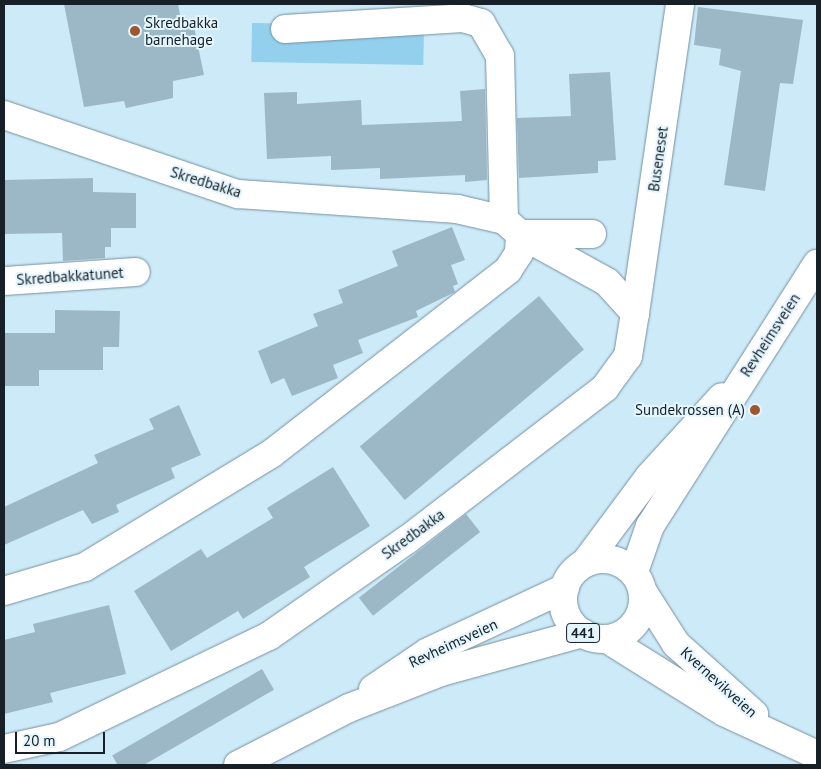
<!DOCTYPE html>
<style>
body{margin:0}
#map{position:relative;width:821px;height:769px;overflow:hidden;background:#cdeaf9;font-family:"PT Sans",sans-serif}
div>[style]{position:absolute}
.green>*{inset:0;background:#92d0ee;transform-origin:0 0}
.building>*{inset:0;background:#9cb8c6;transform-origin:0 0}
.roads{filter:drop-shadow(0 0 1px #75909e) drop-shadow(0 0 1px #75909e)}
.street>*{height:28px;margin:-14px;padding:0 14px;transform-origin:14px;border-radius:14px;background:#fff}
.secondary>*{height:28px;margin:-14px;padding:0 14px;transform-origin:14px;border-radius:14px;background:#fff}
.primary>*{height:28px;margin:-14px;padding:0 14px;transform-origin:14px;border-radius:14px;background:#fff}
.primary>.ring{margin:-14px;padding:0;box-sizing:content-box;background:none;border:28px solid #fff;border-radius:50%}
.dots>*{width:14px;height:14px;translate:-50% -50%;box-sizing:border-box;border:2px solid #e4f5fe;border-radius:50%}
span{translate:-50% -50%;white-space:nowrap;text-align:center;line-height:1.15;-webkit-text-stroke:4px #e4f5fe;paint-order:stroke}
.shield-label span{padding:1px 4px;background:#e4f5fe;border:1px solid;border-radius:4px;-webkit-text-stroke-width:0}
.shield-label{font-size:14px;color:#162026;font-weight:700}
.poi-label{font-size:15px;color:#162026}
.left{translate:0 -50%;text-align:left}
.right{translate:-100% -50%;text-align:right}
.street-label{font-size:15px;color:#162026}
.frame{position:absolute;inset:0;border:5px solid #162026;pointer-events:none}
.scale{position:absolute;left:15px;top:732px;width:90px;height:22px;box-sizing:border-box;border:2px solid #162026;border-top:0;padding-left:6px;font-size:15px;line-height:18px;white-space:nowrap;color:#162026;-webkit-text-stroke:4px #e4f5fe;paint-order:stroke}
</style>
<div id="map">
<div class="green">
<i style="left:424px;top:26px;width:39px;height:172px;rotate:91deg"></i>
</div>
<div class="building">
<i style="clip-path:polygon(64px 4px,178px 4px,182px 25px,193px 22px,204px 75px,173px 81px,173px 98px,126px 108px,124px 101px,84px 107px)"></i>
<i style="clip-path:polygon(698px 7px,803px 20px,793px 84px,780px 83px,765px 191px,724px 185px,741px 71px,719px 65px,721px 49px,694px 45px)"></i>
<i style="clip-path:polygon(610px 72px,616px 160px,598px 161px,598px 173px,519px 178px,517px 118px,571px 116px,569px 74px)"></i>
<i style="clip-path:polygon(485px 89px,487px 180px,465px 182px,465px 175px,380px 179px,380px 168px,331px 170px,331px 156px,267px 159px,264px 93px,297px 92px,297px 104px,361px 100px,362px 125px,462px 121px,460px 91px)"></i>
<i style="clip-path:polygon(93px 178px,93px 192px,136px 193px,136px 228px,111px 228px,111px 247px,105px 247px,105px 258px,63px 261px,62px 233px,4px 234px,4px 180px)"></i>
<i style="clip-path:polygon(452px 227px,465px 260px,451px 265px,458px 284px,453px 286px,455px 292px,416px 311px,418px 317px,358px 340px,363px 353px,333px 365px,338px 378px,292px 396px,284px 378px,271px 384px,258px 351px,318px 326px,313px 314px,343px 303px,338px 290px,398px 266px,392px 251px)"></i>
<i style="left:539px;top:296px;width:70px;height:234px;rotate:50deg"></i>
<i style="clip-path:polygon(55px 310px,120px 311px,119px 347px,103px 347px,103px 370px,39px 370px,39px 386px,4px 386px,4px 333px,55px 333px)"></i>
<i style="clip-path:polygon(179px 405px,201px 455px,171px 468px,175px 478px,116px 505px,119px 512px,92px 524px,83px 510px,4px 545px,4px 507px,98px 463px,94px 455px,154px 429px,149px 419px)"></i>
<i style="clip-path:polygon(333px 467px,370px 526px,304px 567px,310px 577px,243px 619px,238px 611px,171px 651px,134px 591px,201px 549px,207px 558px,273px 518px,267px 508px)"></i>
<i style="left:466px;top:514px;width:23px;height:136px;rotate:52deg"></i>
<i style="clip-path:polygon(109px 605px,126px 674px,50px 693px,53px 702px,4px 714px,4px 640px,35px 632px,33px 624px)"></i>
<i style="left:262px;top:669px;width:24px;height:173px;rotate:60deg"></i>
</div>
<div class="roads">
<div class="street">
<i style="left:285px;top:29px;width:178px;rotate:-3.5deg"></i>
<i style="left:463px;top:18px;width:19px;rotate:16deg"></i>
<i style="left:481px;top:23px;width:38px;rotate:60deg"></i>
<i style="left:500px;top:56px;width:164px;rotate:88.6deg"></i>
<i style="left:4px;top:115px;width:247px;rotate:18.7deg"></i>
<i style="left:238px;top:194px;width:220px;rotate:3.9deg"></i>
<i style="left:457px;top:209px;width:48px;rotate:13.2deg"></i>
<i style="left:504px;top:220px;width:21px;rotate:41deg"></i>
<i style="left:520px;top:234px;width:99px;rotate:28.9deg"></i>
<i style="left:607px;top:282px;width:42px;rotate:47.9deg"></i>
<i style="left:635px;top:313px;width:44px;rotate:99.2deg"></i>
<i style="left:628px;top:356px;width:39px;rotate:126deg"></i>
<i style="left:605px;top:388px;width:248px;rotate:142.5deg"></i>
<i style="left:408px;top:539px;width:169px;rotate:145.1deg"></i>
<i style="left:269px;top:636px;width:233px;rotate:154.3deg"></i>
<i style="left:59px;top:737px;width:56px;rotate:167.7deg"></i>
<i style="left:4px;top:281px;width:132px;rotate:-3.9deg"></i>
<i style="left:635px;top:313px;width:312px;rotate:-81.7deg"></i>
<i style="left:4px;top:591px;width:84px;rotate:-16.5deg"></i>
<i style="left:85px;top:567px;width:218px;rotate:-31.3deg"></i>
<i style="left:271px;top:454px;width:300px;rotate:-37.8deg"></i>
<i style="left:508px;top:270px;width:20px;rotate:-57deg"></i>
<i style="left:519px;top:253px;width:19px;rotate:-87deg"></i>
<i style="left:520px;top:234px;width:72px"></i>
</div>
<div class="secondary">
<i style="left:643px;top:592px;width:62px;rotate:57.6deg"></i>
<i style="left:676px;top:644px;width:105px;rotate:41.9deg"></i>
<i style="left:607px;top:639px;width:138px;rotate:32deg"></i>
<i style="left:724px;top:712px;width:102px;rotate:24.8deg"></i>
</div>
<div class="primary">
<i class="ring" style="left:563px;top:559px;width:52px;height:52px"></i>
<i style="left:585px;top:563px;width:107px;rotate:-53.3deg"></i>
<i style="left:649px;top:477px;width:108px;rotate:-47.6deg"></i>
<i style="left:634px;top:572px;width:49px;rotate:-70.8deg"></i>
<i style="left:650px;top:526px;width:311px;rotate:-57.5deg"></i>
<i style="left:373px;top:689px;width:66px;rotate:-33.9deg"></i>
<i style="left:428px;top:652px;width:151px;rotate:-25deg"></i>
<i style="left:238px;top:765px;width:125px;rotate:-27.2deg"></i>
<i style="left:349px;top:708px;width:99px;rotate:-21.4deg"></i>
<i style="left:441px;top:672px;width:147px;rotate:-15.4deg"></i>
</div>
</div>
<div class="dots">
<i style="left:135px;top:31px;background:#9d572d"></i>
<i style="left:755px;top:410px;background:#9d572d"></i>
</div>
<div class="shield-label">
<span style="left:583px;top:633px">441</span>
</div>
<div class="poi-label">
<span class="left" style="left:145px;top:31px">Skredbakka<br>barnehage</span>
<span class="right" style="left:745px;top:410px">Sundekrossen (A)</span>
</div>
<div class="street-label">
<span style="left:658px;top:159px;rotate:-82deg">Buseneset</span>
<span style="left:206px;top:182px;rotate:17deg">Skredbakka</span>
<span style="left:70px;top:276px;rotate:-4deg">Skredbakkatunet</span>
<span style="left:770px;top:335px;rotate:-57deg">Revheimsveien</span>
<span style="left:413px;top:534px;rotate:-36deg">Skredbakka</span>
<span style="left:453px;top:643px;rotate:-25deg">Revheimsveien</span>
<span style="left:719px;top:682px;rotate:42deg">Kvernevikveien</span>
</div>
<div class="frame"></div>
<div class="scale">20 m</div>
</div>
